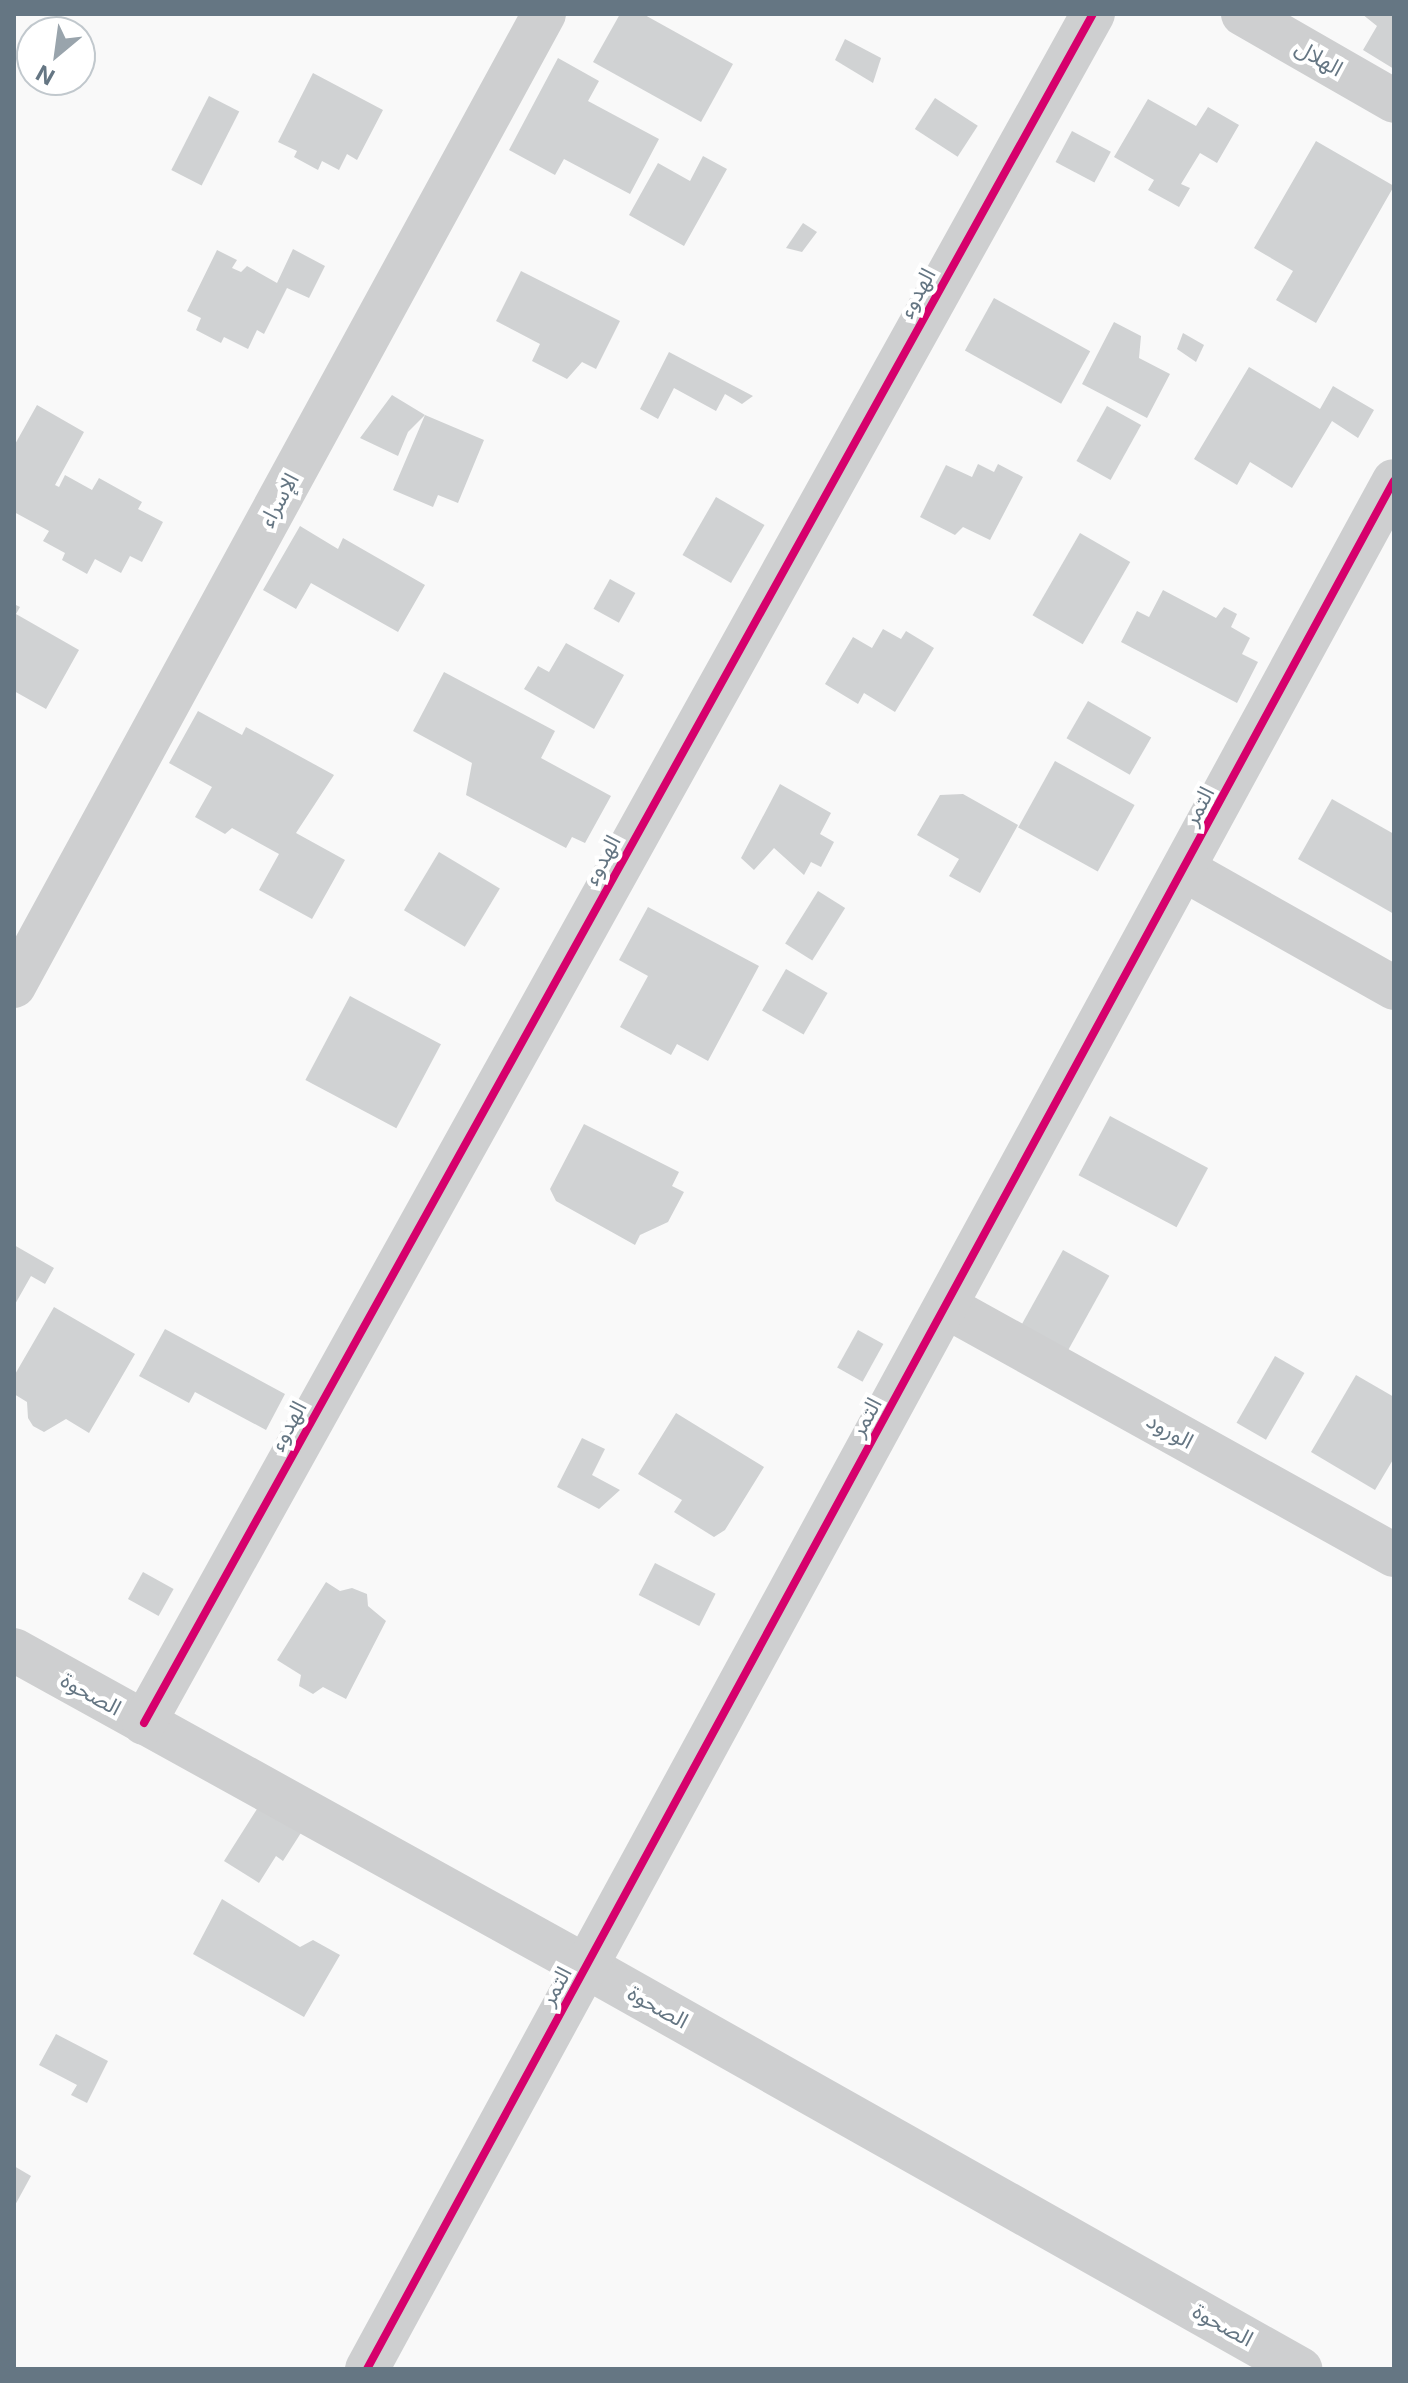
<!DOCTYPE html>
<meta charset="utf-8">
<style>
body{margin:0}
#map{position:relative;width:1408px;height:2383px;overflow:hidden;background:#f9f9f9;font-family:Inter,"Noto Sans Arabic",sans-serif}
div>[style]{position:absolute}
.building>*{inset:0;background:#d0d2d3;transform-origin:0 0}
.minor>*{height:44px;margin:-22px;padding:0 22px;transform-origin:22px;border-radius:22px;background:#cecfd0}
.tertiary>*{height:44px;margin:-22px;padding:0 22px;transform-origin:22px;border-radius:22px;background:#cecfd0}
.cycleway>*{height:8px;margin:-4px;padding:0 4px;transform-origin:4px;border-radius:4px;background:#d6006c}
span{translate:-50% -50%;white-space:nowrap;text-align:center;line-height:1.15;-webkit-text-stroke:8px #fff;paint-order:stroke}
.street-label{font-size:22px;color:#657683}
.frame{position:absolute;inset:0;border:16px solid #657683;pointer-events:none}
.north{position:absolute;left:16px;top:16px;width:80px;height:80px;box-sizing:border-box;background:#fff;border:2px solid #c1c8cd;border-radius:50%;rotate:209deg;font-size:22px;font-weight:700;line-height:32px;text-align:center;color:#657683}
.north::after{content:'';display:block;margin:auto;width:28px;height:36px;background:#99a4ac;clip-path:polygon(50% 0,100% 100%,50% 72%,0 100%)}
</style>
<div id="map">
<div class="building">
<i style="clip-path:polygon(620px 14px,643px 14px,733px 64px,701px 122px,593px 62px)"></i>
<i style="clip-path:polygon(1362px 14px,1394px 14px,1394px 69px,1363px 50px,1377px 26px)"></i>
<i style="clip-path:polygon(845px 39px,881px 58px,873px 83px,835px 60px)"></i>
<i style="clip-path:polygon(558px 58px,599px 81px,588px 101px,659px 139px,630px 194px,564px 159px,555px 175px,509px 150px)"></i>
<i style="clip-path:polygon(313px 73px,383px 110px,357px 160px,347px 154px,339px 170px,322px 161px,318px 170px,294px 157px,297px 151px,278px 142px)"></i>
<i style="left:209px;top:96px;width:34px;height:83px;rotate:27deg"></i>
<i style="left:935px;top:98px;width:51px;height:37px;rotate:33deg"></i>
<i style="clip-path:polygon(1148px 99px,1196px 126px,1208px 107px,1239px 125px,1217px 163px,1200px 153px,1181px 184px,1190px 188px,1179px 207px,1148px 190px,1154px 180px,1114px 157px)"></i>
<i style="left:1072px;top:131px;width:44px;height:35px;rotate:28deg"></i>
<i style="clip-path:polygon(1316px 141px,1394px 186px,1316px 323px,1276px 300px,1293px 271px,1254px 248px)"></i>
<i style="clip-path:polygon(703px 156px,727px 169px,684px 246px,629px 215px,658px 163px,690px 181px)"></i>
<i style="clip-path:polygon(803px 223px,817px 232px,802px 252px,786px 248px)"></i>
<i style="clip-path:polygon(293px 249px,325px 266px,309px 298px,287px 288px,264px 334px,257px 330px,248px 349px,224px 337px,221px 343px,196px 330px,201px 318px,187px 311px,217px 250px,237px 260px,232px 268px,241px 272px,247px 266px,277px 283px)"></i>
<i style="clip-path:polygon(521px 271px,620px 321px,596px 369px,582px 362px,567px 379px,532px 361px,540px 344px,496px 321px)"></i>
<i style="left:994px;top:298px;width:110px;height:60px;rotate:29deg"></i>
<i style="clip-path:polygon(1114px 322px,1141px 336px,1139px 358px,1170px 374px,1147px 418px,1082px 384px)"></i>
<i style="clip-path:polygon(1183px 333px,1204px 345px,1196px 362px,1177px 349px)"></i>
<i style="clip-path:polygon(669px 352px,753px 396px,742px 404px,725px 394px,716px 411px,674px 388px,658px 419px,640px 409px)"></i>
<i style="clip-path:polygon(1249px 367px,1320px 409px,1333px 386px,1374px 410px,1358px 438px,1332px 421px,1292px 488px,1250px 462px,1237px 485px,1194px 459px)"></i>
<i style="clip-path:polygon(392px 395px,425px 415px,408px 432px,398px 456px,360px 438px)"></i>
<i style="clip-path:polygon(37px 405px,84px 432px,55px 485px,59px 487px,65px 475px,92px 490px,99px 478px,142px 502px,138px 509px,163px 522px,142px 562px,130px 556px,121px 573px,95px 559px,87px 574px,62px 560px,65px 553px,43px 541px,49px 531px,14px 512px,14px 446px)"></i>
<i style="left:1107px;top:406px;width:39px;height:63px;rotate:29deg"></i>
<i style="clip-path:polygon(425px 415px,484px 440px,458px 503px,438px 495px,433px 507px,393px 490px)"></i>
<i style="clip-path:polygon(978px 464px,994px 472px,998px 464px,1023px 477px,990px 540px,963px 527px,955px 535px,920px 517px,946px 465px,972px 477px)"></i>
<i style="left:716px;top:497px;width:56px;height:67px;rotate:30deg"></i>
<i style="clip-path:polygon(300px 526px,338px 549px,343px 538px,425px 585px,398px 632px,311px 583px,296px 609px,263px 590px)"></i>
<i style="left:1080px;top:533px;width:58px;height:95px;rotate:30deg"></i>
<i style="left:610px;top:579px;width:29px;height:34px;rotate:29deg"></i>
<i style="clip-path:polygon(1163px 590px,1216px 618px,1224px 607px,1237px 614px,1231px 627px,1250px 638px,1242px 654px,1258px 662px,1237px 703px,1121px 642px,1137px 611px,1149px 617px)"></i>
<i style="clip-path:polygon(14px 604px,20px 607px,16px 614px,79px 650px,46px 709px,14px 691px)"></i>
<i style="clip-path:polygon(883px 629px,901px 639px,906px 631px,934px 648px,895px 712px,864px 693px,858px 704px,825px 684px,853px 637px,872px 648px)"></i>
<i style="clip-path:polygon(566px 643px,624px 675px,594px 729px,524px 689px,538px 666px,549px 672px)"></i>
<i style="clip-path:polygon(444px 672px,555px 731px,541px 758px,611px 796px,585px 843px,572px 837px,566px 848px,466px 795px,472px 763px,413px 731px)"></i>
<i style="left:1088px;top:701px;width:73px;height:43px;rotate:30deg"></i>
<i style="clip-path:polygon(198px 711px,242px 735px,246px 727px,334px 775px,296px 833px,345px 860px,312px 919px,259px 890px,279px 854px,232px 828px,225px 834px,195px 817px,212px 787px,169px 763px)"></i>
<i style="left:1055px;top:761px;width:91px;height:76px;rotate:29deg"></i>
<i style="clip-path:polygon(780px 784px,831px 813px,820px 834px,834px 842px,821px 867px,811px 862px,804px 875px,774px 848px,754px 870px,741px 858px)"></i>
<i style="clip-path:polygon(963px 794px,1018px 825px,980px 893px,949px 876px,959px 859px,917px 835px,940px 795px)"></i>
<i style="clip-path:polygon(1332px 799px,1394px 834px,1394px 914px,1298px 859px)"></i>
<i style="left:439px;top:852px;width:71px;height:68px;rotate:31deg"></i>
<i style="left:818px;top:891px;width:32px;height:62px;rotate:32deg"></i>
<i style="clip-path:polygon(648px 907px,759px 966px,708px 1061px,677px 1044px,671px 1055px,620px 1027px,648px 976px,619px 960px)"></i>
<i style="left:786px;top:969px;width:48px;height:48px;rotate:30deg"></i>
<i style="left:350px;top:996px;width:103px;height:95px;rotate:28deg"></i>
<i style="left:1110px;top:1116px;width:111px;height:67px;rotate:28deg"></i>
<i style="clip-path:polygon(584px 1124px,679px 1172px,672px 1186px,684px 1192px,668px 1222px,640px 1235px,635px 1245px,556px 1201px,550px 1189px)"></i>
<i style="clip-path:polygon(14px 1245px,54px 1268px,45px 1284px,31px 1276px,14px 1306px)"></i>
<i style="left:1063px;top:1250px;width:53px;height:86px;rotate:29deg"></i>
<i style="clip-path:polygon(54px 1307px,135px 1354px,89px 1433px,66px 1419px,44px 1432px,33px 1426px,28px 1418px,27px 1402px,14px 1394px,14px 1376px)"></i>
<i style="clip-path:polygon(165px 1329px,285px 1394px,266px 1430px,195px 1392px,189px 1403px,139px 1376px)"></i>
<i style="left:858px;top:1330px;width:29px;height:43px;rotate:29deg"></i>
<i style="left:1275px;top:1356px;width:34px;height:77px;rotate:30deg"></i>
<i style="clip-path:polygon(1356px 1375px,1394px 1397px,1394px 1458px,1375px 1490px,1311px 1452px)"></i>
<i style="clip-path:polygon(676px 1413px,764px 1467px,725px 1530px,714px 1537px,674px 1512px,682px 1500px,638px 1474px)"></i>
<i style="clip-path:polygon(582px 1438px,605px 1449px,592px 1475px,620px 1490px,599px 1509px,557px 1487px)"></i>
<i style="left:655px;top:1563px;width:68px;height:36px;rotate:27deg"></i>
<i style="left:143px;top:1572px;width:35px;height:31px;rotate:29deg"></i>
<i style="clip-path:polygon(326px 1582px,340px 1591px,352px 1588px,367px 1594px,368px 1606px,386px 1621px,346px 1699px,323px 1687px,313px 1694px,299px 1686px,301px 1675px,277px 1660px)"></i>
<i style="clip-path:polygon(264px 1798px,306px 1825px,283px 1861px,276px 1856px,259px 1883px,224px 1861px)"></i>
<i style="clip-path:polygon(222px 1899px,300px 1947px,313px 1940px,340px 1955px,304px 2017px,193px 1954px)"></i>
<i style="clip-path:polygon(56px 2034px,108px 2061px,87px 2103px,71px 2095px,77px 2085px,39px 2065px)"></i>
<i style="clip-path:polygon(14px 2166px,31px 2176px,14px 2207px)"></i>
</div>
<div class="minor">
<i style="left:1243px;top:14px;width:174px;rotate:29.9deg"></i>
<i style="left:1185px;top:870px;width:240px;rotate:29.4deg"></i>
<i style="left:947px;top:1307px;width:511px;rotate:29.02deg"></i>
<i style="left:14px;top:1650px;width:655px;rotate:28.95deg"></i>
<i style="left:587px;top:1967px;width:819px;rotate:29.41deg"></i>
<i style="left:144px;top:1723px;width:1955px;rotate:-60.96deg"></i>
<i style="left:367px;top:2369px;width:2149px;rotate:-61.46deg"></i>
</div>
<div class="tertiary">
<i style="left:14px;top:986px;width:1107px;rotate:-61.4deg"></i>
</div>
<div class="cycleway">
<i style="left:144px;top:1723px;width:1955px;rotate:-60.96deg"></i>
<i style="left:367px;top:2369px;width:2149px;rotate:-61.46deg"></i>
</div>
<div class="street-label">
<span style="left:1319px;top:58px;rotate:30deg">الهلال</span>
<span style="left:917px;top:293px;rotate:-61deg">الهدوء</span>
<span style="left:279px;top:500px;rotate:-61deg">الإسراء</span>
<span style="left:1199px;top:806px;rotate:-62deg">التمر</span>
<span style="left:602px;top:860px;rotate:-61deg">الهدوء</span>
<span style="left:866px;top:1417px;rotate:-61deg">التمر</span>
<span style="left:288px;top:1426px;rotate:-61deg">الهدوء</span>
<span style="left:1170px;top:1431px;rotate:29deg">الورود</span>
<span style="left:91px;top:1694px;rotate:29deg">الصحوة</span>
<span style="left:556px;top:1986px;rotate:-61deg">التمر</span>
<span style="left:658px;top:2007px;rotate:29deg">الصحوة</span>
<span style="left:1223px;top:2325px;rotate:29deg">الصحوة</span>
</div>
<div class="frame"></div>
<div class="north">N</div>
</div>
